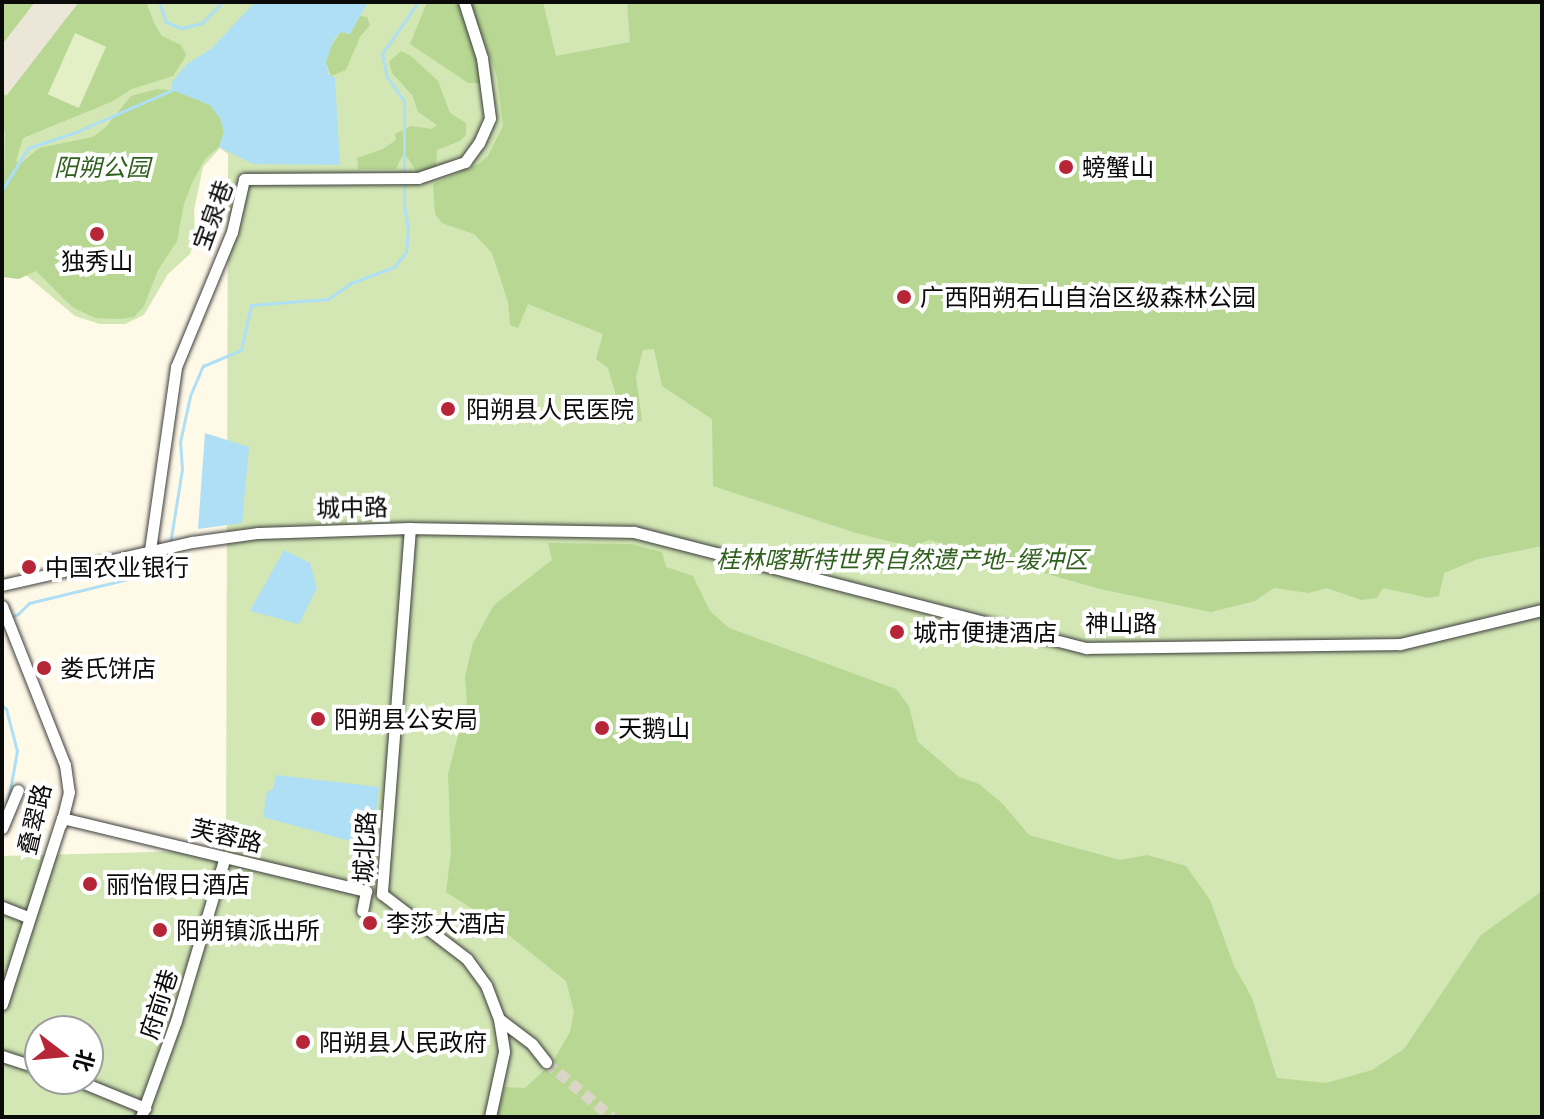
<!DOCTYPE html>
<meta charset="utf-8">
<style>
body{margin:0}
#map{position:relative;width:1544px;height:1119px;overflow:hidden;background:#fff9e8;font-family:"Playfair Display","Noto Sans SC",serif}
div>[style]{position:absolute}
.green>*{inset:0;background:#d2e7b4}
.forest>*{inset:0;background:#b7d793}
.pitch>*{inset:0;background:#e3efc5;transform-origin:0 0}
.plaza>*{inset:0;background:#ece6d9}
.water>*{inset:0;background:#aedff5}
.stream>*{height:3px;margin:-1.5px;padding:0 1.5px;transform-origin:1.5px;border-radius:1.5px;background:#aedff5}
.minor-tunnel>*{height:11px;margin-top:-5.5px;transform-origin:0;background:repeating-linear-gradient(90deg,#dad5c7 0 11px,transparent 0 16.5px)}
.roads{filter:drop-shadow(0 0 2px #3d3d3d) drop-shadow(0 0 2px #3d3d3d)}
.minor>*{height:11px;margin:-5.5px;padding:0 5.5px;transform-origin:5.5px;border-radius:5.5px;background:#fff}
.dots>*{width:22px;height:22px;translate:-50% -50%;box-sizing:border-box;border:4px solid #fff;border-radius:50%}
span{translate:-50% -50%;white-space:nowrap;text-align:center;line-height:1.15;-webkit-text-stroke:8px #fff;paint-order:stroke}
.park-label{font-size:24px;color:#30601d;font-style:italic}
.poi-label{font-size:24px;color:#0a0a0a}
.left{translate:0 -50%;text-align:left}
.street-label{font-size:24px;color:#0a0a0a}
.frame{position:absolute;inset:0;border:4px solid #0a0a0a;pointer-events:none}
.north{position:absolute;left:24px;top:1015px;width:80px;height:80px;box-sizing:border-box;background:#fff;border:2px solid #9d9d9d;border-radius:50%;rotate:106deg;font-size:22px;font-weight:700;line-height:32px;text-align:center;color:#0a0a0a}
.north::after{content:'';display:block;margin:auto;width:28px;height:36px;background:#b72637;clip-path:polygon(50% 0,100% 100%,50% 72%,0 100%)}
</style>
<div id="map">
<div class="green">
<i style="clip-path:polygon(evenodd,2px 2px,1542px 2px,1542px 1117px,2px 1117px,2px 856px,226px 850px,228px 154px,220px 148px,203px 167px,194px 210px,195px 239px,190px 254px,168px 274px,144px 315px,125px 324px,100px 324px,75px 316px,2px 255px,2px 2px,40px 1031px,88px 1031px,88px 1079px,40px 1079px,40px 1031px)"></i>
</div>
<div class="forest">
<i style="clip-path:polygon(2px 2px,35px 2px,2px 45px)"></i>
<i style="clip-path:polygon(78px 2px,146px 2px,155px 25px,162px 36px,181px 45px,186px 54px,184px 59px,173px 76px,132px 89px,111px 102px,23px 138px,16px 161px,21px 163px,39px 148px,93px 137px,106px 127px,131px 96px,157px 89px,178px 91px,210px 105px,220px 118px,224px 132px,219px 147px,205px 159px,193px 181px,184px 204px,177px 241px,158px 270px,144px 306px,134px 317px,119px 319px,95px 318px,72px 307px,36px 271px,19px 279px,2px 277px,5px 132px,2px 130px,2px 92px,7px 95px)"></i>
<i style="clip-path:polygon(427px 2px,460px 2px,482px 80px,479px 83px,468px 83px,410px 44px)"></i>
<i style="clip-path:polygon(470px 2px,543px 2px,556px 56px,630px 42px,627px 2px,1542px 2px,1542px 546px,1478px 559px,1444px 573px,1439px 596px,1429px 598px,1383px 588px,1377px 598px,1361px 600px,1327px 588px,1308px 593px,1274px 588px,1255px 601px,1211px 612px,1100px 589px,929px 540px,913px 547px,856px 533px,713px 486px,712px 419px,662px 386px,654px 349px,643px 350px,636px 377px,642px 421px,624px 424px,608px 368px,596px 359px,603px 334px,528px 304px,518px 328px,510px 325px,508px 302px,492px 253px,474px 234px,442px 223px,435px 214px,433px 184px,480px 163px,488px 156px,503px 126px,497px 77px)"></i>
<i style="clip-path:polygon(360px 16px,367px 17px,370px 25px,360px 37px,346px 70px,331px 76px,326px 62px,329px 49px,341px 32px,350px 34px)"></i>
<i style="clip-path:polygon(401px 51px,411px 56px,438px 81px,450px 113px,466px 123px,466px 135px,460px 141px,437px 150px,436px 167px,423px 173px,416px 171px,408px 158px,402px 156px,396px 169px,358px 169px,357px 158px,383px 149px,396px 140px,395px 134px,411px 126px,432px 129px,437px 125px,418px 112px,412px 95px,392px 73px,389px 62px)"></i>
<i style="clip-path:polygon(548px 543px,631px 544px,662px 552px,666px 567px,693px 576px,710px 611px,729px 628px,896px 689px,909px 706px,918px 742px,959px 777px,979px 784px,1002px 803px,1029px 835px,1120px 860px,1147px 855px,1186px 866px,1210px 900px,1234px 966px,1252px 998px,1277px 1078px,1326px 1083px,1372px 1070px,1404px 1049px,1481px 935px,1542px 891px,1542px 1117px,497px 1117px,505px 1087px,525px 1088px,552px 1063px,570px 1032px,574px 1012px,566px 981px,490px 920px,446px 892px,451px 853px,448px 774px,467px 701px,465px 677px,473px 643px,494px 605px,552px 560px)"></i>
</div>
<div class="pitch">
<i style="left:75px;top:33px;width:34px;height:67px;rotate:24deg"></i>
</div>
<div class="plaza">
<i style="clip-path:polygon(35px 2px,79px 2px,6px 96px,2px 92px,2px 45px)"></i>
</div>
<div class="water">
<i style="clip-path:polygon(255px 2px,367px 4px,350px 34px,341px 32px,334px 39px,326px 62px,328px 74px,335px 78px,340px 165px,253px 164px,219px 147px,224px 131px,220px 118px,210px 105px,172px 90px,172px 82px,187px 64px,211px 49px)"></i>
<i style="clip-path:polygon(205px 433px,249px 447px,242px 523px,198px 529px)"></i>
<i style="clip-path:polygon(284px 550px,310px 563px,317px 588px,299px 624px,250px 611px)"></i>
<i style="clip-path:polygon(276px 775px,379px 787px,372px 847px,263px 817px,267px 792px,273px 789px)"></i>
</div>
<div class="stream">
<i style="left:159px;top:2px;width:21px;rotate:71deg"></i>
<i style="left:166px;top:22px;width:16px;rotate:22deg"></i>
<i style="left:181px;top:28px;width:22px;rotate:-13deg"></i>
<i style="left:202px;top:23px;width:29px;rotate:-46deg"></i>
<i style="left:2px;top:190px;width:49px;rotate:-58.2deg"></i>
<i style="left:28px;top:148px;width:51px;rotate:-18.4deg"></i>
<i style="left:76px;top:132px;width:105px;rotate:-23.6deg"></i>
<i style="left:170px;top:544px;width:76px;rotate:-80.9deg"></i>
<i style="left:182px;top:469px;width:27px;rotate:-94deg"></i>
<i style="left:180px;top:442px;width:47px;rotate:-77.7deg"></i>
<i style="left:190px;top:396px;width:33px;rotate:-67deg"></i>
<i style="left:203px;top:366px;width:41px;rotate:-22.8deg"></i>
<i style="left:241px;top:350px;width:46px;rotate:-77.5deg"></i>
<i style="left:251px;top:305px;width:77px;rotate:-4.5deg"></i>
<i style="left:328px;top:299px;width:28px;rotate:-35deg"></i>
<i style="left:351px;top:283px;width:46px;rotate:-20.4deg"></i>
<i style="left:394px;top:267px;width:19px;rotate:-51deg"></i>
<i style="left:406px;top:252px;width:23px;rotate:-85deg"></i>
<i style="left:408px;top:229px;width:23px;rotate:-100deg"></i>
<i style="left:404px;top:206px;width:105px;rotate:-90deg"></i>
<i style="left:404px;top:101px;width:29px;rotate:-125deg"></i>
<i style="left:387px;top:77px;width:24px;rotate:-102deg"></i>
<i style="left:382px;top:54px;width:63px;rotate:-55.3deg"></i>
<i style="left:2px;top:622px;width:18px;rotate:-27deg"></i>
<i style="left:18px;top:614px;width:16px;rotate:-45deg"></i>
<i style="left:29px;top:603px;width:145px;rotate:-13.6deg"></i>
<i style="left:170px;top:569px;width:17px;rotate:-90deg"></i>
<i style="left:2px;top:705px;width:6px;rotate:45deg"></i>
<i style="left:6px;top:709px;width:43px;rotate:75.3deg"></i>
<i style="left:17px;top:751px;width:51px;rotate:100.2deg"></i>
</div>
<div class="minor-tunnel">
<i style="left:546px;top:1062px;width:86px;rotate:39.8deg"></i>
</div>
<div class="roads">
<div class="minor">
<i style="left:410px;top:528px;width:367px;rotate:94.4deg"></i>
<i style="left:382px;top:894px;width:107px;rotate:37.4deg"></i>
<i style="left:467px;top:959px;width:32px;rotate:54deg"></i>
<i style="left:486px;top:985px;width:36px;rotate:69deg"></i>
<i style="left:499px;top:1019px;width:33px;rotate:81deg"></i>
<i style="left:504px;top:1052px;width:66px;rotate:102.2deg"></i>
<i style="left:150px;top:550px;width:185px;rotate:-81.9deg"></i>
<i style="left:176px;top:367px;width:146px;rotate:-67.5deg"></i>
<i style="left:232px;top:232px;width:54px;rotate:-77.2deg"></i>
<i style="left:244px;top:179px;width:174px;rotate:-0.3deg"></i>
<i style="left:418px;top:178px;width:50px;rotate:-18.8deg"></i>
<i style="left:465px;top:162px;width:24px;rotate:-54deg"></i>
<i style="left:479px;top:143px;width:27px;rotate:-66deg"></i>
<i style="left:490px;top:118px;width:61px;rotate:-97.6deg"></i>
<i style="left:482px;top:58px;width:59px;rotate:-107.8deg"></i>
<i style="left:2px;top:585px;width:195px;rotate:-12.8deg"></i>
<i style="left:192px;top:542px;width:67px;rotate:-7.8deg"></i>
<i style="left:258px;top:533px;width:152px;rotate:-1.9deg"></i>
<i style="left:410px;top:528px;width:224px;rotate:1deg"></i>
<i style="left:634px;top:532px;width:467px;rotate:14.4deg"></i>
<i style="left:1086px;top:648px;width:314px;rotate:-0.7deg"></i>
<i style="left:1400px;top:644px;width:146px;rotate:-13.5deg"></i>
<i style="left:2px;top:606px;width:171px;rotate:68.4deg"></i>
<i style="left:65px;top:765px;width:27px;rotate:82deg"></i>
<i style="left:69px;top:792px;width:33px;rotate:104deg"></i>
<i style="left:2px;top:828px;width:41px;rotate:-67.2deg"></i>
<i style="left:2px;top:907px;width:28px;rotate:21deg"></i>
<i style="left:2px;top:1004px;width:195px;rotate:-72.1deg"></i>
<i style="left:62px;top:818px;width:313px;rotate:13.5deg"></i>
<i style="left:366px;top:891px;width:20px;rotate:101deg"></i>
<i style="left:499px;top:1019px;width:41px;rotate:37.1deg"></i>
<i style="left:532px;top:1044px;width:23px;rotate:52deg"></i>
<i style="left:2px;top:1056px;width:40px;rotate:18deg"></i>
<i style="left:74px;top:1079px;width:77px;rotate:22.2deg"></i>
<i style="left:141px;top:1117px;width:102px;rotate:-70deg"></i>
<i style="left:176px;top:1021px;width:171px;rotate:-73.4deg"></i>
</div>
</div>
<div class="dots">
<i style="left:1066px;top:167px;background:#b72637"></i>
<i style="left:97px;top:234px;background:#b72637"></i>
<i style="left:904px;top:297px;background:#b72637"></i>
<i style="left:448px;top:409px;background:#b72637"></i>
<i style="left:29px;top:567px;background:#b72637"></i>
<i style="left:897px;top:632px;background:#b72637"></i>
<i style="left:44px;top:668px;background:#b72637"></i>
<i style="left:318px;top:719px;background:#b72637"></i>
<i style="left:602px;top:728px;background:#b72637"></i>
<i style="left:90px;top:884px;background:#b72637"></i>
<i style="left:370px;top:923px;background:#b72637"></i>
<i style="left:160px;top:930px;background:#b72637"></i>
<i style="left:303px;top:1042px;background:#b72637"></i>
</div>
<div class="park-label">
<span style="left:102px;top:167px">阳朔公园</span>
<span style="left:902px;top:559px">桂林喀斯特世界自然遗产地-缓冲区</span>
</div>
<div class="poi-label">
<span class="left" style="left:1082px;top:167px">螃蟹山</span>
<span style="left:97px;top:261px">独秀山</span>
<span class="left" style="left:920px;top:297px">广西阳朔石山自治区级森林公园</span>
<span class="left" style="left:466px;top:409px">阳朔县人民医院</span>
<span class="left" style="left:45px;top:567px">中国农业银行</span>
<span class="left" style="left:913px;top:632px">城市便捷酒店</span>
<span class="left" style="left:60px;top:668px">娄氏饼店</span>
<span class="left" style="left:334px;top:719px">阳朔县公安局</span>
<span class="left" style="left:618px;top:728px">天鹅山</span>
<span class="left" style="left:106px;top:884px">丽怡假日酒店</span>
<span class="left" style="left:386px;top:923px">李莎大酒店</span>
<span class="left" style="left:176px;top:930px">阳朔镇派出所</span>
<span class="left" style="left:319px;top:1042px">阳朔县人民政府</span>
</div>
<div class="street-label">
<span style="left:212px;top:215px;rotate:-70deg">宝泉巷</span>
<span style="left:352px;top:507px;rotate:-1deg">城中路</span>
<span style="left:1121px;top:623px">神山路</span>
<span style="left:34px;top:819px;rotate:-77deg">叠翠路</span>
<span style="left:227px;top:835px;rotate:13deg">芙蓉路</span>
<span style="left:364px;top:847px;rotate:-87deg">城北路</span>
<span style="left:158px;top:1004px;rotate:-72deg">府前巷</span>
</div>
<div class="frame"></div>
<div class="north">北</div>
</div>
